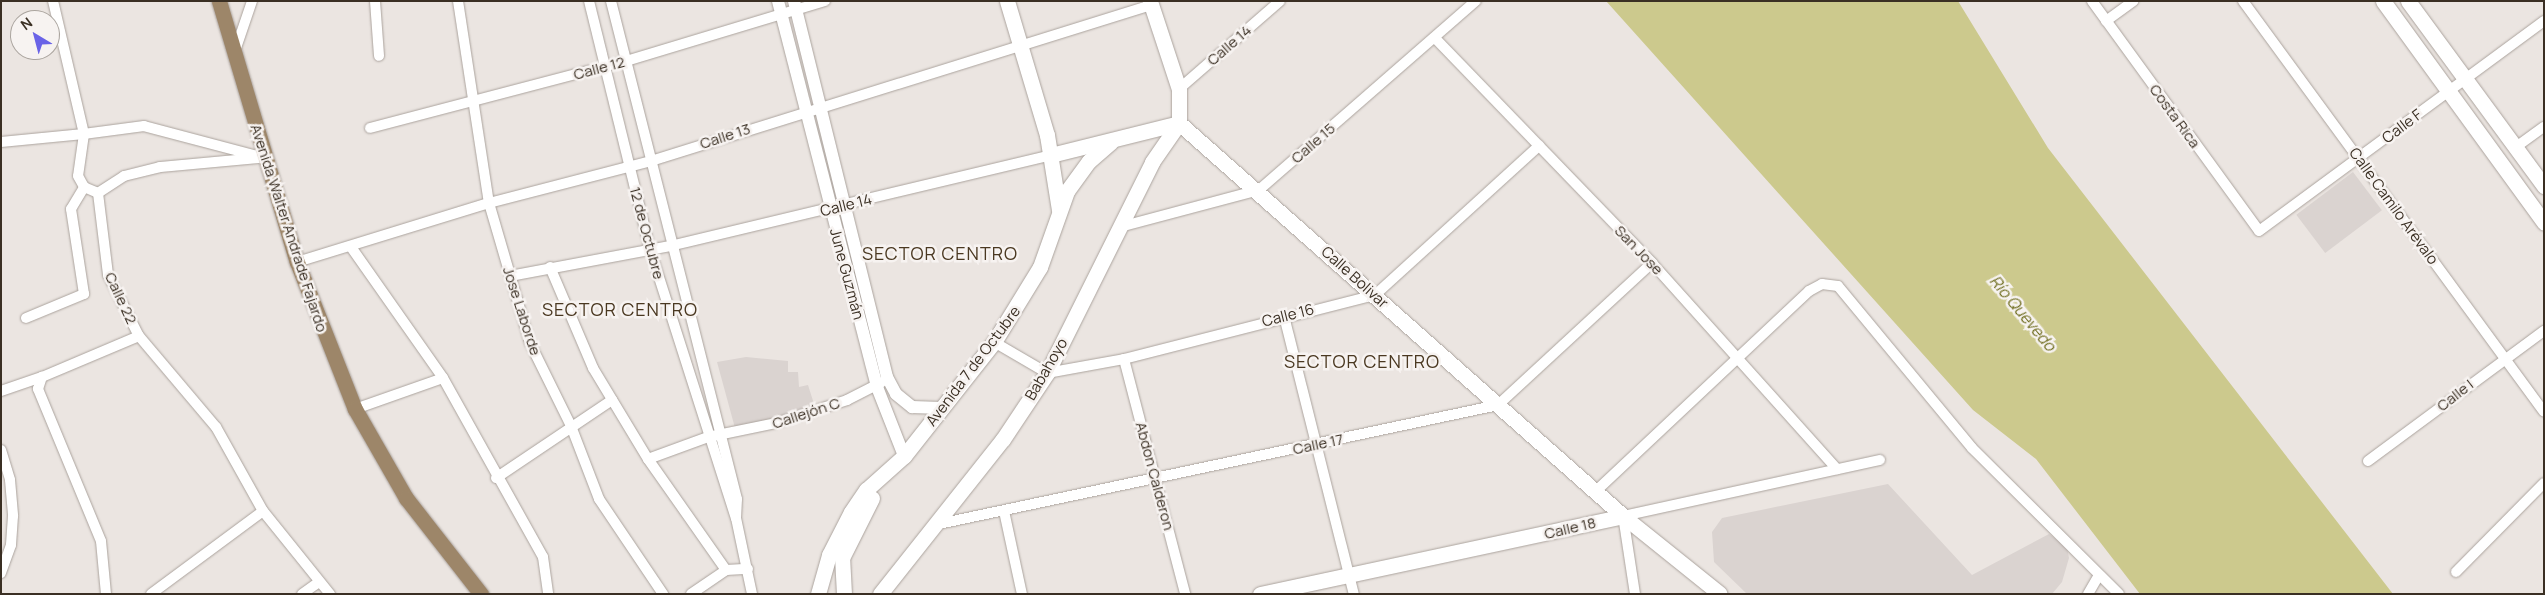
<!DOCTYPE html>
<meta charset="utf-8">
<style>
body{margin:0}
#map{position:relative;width:2545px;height:595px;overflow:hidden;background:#ebe5e1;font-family:Manrope,sans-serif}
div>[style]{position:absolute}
.built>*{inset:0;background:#dad3d0;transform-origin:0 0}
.water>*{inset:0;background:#ccc98d}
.roads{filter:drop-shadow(0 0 1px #aba39d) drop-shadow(0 0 1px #aba39d)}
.minor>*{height:10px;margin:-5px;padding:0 5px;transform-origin:5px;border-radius:5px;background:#fff}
.tertiary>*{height:12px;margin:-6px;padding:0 6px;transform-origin:6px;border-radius:6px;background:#fff}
.secondary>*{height:15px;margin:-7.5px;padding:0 7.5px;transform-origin:7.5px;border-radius:7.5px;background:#fff}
.primary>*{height:15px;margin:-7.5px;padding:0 7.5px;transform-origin:7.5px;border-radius:7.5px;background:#9d8669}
span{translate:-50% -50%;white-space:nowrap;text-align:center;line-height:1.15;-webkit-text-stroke:5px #f7f3f1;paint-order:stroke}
.street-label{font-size:15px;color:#3a2f23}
.water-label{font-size:16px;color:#716f22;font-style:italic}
.quarter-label{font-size:18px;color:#4a3821;letter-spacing:1px}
.frame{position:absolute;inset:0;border:2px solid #3a2f23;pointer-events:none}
.north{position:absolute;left:10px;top:10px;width:50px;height:50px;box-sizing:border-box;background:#f7f3f1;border:1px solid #aba59f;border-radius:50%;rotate:323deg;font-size:14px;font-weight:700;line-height:20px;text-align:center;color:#3a2f23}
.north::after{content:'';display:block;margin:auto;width:18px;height:22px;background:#6a63e7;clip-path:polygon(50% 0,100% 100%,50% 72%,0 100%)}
</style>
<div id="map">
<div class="built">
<i style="left:2353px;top:172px;width:48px;height:71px;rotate:53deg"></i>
<i style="clip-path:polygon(746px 357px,788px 361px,788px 372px,798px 372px,799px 387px,808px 385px,815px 407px,735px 428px,717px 362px)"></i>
<i style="clip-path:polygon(1888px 484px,1972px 575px,2049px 534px,2067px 547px,2069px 558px,2062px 582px,2052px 594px,1747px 594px,1714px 562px,1712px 532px,1722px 518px)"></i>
</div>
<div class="water">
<i style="clip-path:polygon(1606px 1px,1958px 1px,2048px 148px,2393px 594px,2140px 594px,2036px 459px,1973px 410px)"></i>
</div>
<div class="roads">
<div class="minor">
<i style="left:375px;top:1px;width:55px;rotate:85.8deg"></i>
<i style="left:458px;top:1px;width:204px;rotate:81.3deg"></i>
<i style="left:489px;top:203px;width:146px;rotate:73.7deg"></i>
<i style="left:530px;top:343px;width:93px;rotate:63.7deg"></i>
<i style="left:571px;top:426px;width:78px;rotate:69deg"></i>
<i style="left:599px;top:499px;width:115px;rotate:56deg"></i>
<i style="left:589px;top:1px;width:255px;rotate:76.2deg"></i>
<i style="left:650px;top:249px;width:282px;rotate:72.3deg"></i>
<i style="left:736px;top:518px;width:19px;rotate:-87deg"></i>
<i style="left:737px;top:499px;width:514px;rotate:-104.2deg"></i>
<i style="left:2092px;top:1px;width:284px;rotate:54deg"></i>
<i style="left:2259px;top:231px;width:354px;rotate:-36.4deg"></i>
<i style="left:2243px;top:1px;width:509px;rotate:53.78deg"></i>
<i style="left:2106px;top:21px;width:34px;rotate:-36deg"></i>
<i style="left:1435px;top:38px;width:313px;rotate:46deg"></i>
<i style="left:1652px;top:263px;width:277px;rotate:48.1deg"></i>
<i style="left:234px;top:54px;width:56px;rotate:-71.2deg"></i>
<i style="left:1179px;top:89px;width:134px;rotate:-41.1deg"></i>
<i style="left:370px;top:128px;width:265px;rotate:-14.7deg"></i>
<i style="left:626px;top:61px;width:208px;rotate:-16.8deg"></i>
<i style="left:1px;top:142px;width:83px;rotate:-5.5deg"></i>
<i style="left:84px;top:134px;width:137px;rotate:-103.1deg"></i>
<i style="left:2516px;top:147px;width:34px;rotate:-36deg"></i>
<i style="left:265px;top:158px;width:125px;rotate:-165.2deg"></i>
<i style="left:144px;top:126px;width:61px;rotate:172.4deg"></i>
<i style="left:84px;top:134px;width:42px;rotate:98.1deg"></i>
<i style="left:78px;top:176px;width:13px;rotate:61deg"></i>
<i style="left:84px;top:187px;width:15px;rotate:23deg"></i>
<i style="left:98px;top:193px;width:83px;rotate:83deg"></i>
<i style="left:108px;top:275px;width:68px;rotate:63.1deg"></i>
<i style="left:139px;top:336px;width:119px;rotate:49.8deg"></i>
<i style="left:216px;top:427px;width:96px;rotate:60.8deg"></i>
<i style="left:263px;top:511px;width:107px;rotate:51.1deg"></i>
<i style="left:98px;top:193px;width:31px;rotate:-33deg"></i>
<i style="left:124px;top:176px;width:37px;rotate:-14deg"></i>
<i style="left:160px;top:167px;width:99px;rotate:-5.2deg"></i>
<i style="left:1120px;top:227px;width:144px;rotate:-14.9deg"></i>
<i style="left:1259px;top:190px;width:288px;rotate:-41.1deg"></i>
<i style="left:351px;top:247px;width:160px;rotate:54.9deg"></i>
<i style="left:297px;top:262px;width:201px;rotate:-17.1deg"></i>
<i style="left:489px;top:203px;width:167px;rotate:-14.5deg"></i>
<i style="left:651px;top:161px;width:524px;rotate:-17.33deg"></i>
<i style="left:550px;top:267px;width:110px;rotate:66.9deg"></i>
<i style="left:593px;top:368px;width:106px;rotate:58.9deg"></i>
<i style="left:648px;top:459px;width:136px;rotate:54.9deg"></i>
<i style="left:510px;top:276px;width:163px;rotate:-10.6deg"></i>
<i style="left:670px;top:246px;width:392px;rotate:-13.4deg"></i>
<i style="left:1284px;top:316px;width:287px;rotate:75.9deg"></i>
<i style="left:26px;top:318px;width:63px;rotate:-22.5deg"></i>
<i style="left:84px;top:294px;width:86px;rotate:-98.7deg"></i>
<i style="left:71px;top:209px;width:26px;rotate:-59deg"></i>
<i style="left:994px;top:342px;width:61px;rotate:30.3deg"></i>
<i style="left:1047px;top:373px;width:78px;rotate:-10.3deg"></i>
<i style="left:1124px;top:359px;width:259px;rotate:-14.3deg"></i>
<i style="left:1375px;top:295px;width:222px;rotate:-42.3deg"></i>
<i style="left:1124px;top:359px;width:243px;rotate:75.4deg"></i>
<i style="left:1px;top:391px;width:43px;rotate:-18.9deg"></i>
<i style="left:355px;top:409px;width:93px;rotate:-19.4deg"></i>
<i style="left:443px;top:378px;width:205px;rotate:60.8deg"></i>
<i style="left:543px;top:557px;width:37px;rotate:82deg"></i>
<i style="left:1px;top:450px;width:31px;rotate:73deg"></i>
<i style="left:10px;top:480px;width:36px;rotate:85deg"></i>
<i style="left:13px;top:516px;width:29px;rotate:94deg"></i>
<i style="left:11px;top:545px;width:30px;rotate:110deg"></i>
<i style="left:648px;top:459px;width:64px;rotate:-20.1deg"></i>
<i style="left:708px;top:437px;width:69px;rotate:-11.6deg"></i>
<i style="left:776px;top:423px;width:75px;rotate:-17.9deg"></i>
<i style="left:847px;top:400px;width:38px;rotate:-27deg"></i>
<i style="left:2368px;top:461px;width:219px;rotate:-36.5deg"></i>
<i style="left:496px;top:478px;width:140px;rotate:-33.9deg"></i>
<i style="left:1596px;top:491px;width:292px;rotate:-43.2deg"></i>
<i style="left:1809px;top:291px;width:15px;rotate:-28deg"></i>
<i style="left:1822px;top:284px;width:16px;rotate:7deg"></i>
<i style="left:1838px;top:286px;width:210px;rotate:50.4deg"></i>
<i style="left:1972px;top:448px;width:207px;rotate:44.8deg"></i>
<i style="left:1004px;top:511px;width:85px;rotate:77.8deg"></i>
<i style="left:736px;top:518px;width:78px;rotate:78.1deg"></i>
<i style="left:934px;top:525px;width:577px;rotate:-12.01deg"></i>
<i style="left:1498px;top:405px;width:209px;rotate:-42.7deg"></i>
<i style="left:2456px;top:572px;width:125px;rotate:-45.3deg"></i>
<i style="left:106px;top:594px;width:53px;rotate:-95.4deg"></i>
<i style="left:101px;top:541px;width:165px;rotate:-112.5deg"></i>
<i style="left:38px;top:389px;width:13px;rotate:-72deg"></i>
<i style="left:42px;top:377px;width:105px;rotate:-22.9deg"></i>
<i style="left:151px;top:594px;width:139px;rotate:-36.5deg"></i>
<i style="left:302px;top:594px;width:21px;rotate:-35deg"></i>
<i style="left:691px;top:594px;width:42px;rotate:-34.4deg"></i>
<i style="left:726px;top:570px;width:22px;rotate:-3deg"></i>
<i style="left:1635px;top:594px;width:79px;rotate:-98.7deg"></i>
<i style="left:1623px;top:516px;width:263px;rotate:-12.3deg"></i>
<i style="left:2088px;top:594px;width:22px;rotate:-60deg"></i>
</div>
<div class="tertiary">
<i style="left:778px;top:1px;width:398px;rotate:75.6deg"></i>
<i style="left:877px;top:387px;width:74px;rotate:68.6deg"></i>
<i style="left:794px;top:1px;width:387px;rotate:76.1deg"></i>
<i style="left:887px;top:377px;width:19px;rotate:62deg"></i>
<i style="left:896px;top:394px;width:21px;rotate:39deg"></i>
<i style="left:912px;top:407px;width:29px;rotate:2deg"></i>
</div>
<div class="secondary">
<i style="left:1007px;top:1px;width:140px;rotate:73.4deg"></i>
<i style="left:1047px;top:135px;width:76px;rotate:80.9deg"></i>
<i style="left:1150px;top:1px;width:93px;rotate:71.8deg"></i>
<i style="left:1179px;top:89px;width:34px;rotate:90deg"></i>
<i style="left:1179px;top:123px;width:593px;rotate:41.51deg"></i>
<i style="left:1623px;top:516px;width:124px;rotate:38.8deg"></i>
<i style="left:2383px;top:1px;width:274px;rotate:54deg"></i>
<i style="left:2408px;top:1px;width:230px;rotate:53.7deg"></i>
<i style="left:1051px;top:155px;width:132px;rotate:-14deg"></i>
<i style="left:818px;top:594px;width:41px;rotate:-74.2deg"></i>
<i style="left:829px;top:555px;width:48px;rotate:-62.9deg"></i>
<i style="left:851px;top:512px;width:27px;rotate:-56deg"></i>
<i style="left:866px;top:490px;width:51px;rotate:-41.8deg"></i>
<i style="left:904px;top:456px;width:145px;rotate:-51.7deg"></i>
<i style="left:994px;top:342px;width:88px;rotate:-58.5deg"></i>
<i style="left:1040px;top:267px;width:81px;rotate:-70.4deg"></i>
<i style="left:1067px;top:191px;width:37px;rotate:-54deg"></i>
<i style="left:1089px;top:161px;width:29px;rotate:-41deg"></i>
<i style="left:844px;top:594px;width:36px;rotate:-93deg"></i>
<i style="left:842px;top:558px;width:67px;rotate:-63.4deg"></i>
<i style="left:880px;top:594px;width:198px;rotate:-51.6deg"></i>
<i style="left:1003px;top:439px;width:79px;rotate:-56.3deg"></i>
<i style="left:1047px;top:373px;width:236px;rotate:-63.5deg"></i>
<i style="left:1152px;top:162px;width:47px;rotate:-55.3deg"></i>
<i style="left:1260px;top:594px;width:371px;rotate:-12.1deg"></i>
</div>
<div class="primary">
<i style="left:219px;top:1px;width:272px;rotate:73.4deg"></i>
<i style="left:297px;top:262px;width:158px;rotate:68.5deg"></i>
<i style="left:355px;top:409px;width:103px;rotate:60.2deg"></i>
<i style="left:406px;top:498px;width:122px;rotate:52deg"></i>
</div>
</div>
<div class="street-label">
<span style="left:1229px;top:45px;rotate:-41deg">Calle 14</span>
<span style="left:599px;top:68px;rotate:-15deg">Calle 12</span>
<span style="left:2175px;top:116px;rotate:54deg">Costa Rica</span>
<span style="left:2402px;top:126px;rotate:-37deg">Calle F</span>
<span style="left:725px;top:136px;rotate:-18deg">Calle 13</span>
<span style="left:1313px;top:143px;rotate:-41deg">Calle 15</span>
<span style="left:846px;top:205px;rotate:-14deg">Calle 14</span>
<span style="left:2394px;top:206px;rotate:54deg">Calle Camilo Arévalo</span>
<span style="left:289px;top:228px;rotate:72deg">Avenida Walter Andrade Fajardo</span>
<span style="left:647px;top:233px;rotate:75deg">12 de Octubre</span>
<span style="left:1639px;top:250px;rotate:46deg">San Jose</span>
<span style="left:847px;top:274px;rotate:75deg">June Guzmán</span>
<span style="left:1355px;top:277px;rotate:42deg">Calle Bolivar</span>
<span style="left:121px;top:298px;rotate:65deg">Calle 22</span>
<span style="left:522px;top:311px;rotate:72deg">Jose Laborde</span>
<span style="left:1288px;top:315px;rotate:-14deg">Calle 16</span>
<span style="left:973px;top:366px;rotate:-53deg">Avenida 7 de Octubre</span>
<span style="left:1046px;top:369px;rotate:-60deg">Babahoyo</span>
<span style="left:2455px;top:395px;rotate:-38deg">Calle I</span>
<span style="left:806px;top:413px;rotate:-18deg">Callejón C</span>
<span style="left:1318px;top:444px;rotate:-12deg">Calle 17</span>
<span style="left:1155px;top:476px;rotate:75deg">Abdon Calderon</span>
<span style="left:1570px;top:528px;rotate:-13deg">Calle 18</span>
</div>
<div class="water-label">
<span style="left:2023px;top:313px;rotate:50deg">Río Quevedo</span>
</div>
<div class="quarter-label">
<span style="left:940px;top:253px">SECTOR CENTRO</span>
<span style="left:620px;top:309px">SECTOR CENTRO</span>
<span style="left:1362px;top:361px">SECTOR CENTRO</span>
</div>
<div class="frame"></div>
<div class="north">N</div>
</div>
